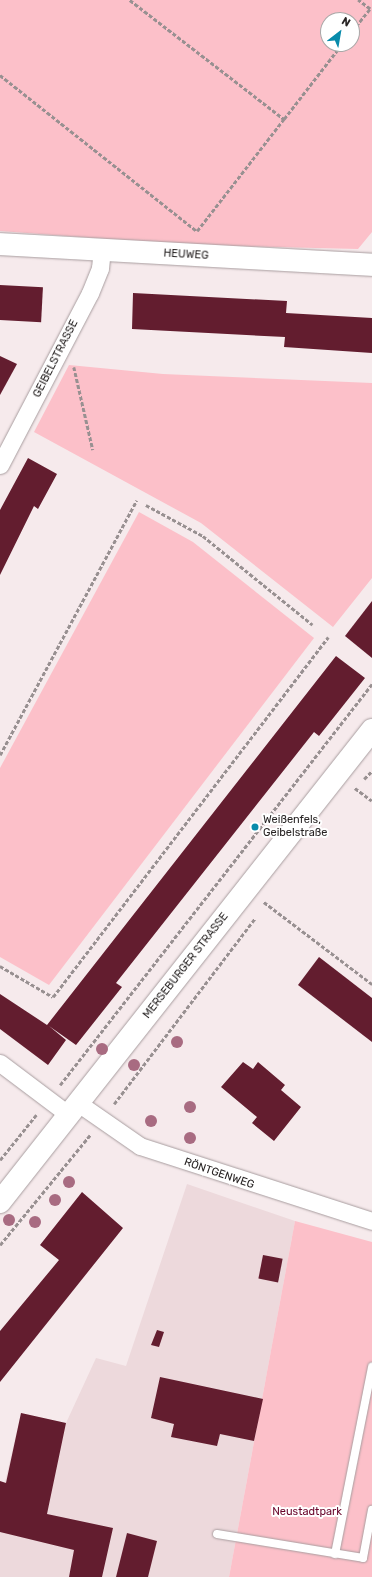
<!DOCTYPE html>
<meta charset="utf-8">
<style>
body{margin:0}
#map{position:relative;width:372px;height:1577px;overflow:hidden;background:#f6eaec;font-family:Rubik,sans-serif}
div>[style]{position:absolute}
.built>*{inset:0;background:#edd9dc}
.green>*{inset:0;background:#fcc0c9}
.building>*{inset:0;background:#631d2f;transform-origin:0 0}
.path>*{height:2.5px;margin-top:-1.25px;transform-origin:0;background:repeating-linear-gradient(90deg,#989091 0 4px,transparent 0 6px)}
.roads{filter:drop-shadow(0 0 1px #a89d9f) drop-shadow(0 0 1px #a89d9f)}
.lane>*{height:8px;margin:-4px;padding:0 4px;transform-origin:4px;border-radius:4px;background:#fff}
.street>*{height:17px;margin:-8.5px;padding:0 8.5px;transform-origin:8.5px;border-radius:8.5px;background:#fff}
.secondary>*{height:22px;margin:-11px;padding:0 11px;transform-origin:11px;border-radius:11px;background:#fff}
.trees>*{width:12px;height:12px;margin:-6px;border-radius:50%;background:#a86b81}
.dots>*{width:11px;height:11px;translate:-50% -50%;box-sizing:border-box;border:2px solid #fff;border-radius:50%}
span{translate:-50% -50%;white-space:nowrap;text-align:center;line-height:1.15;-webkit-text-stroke:4px #fff;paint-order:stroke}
.street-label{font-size:11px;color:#282424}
.poi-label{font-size:11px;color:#282424}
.left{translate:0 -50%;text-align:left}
.park-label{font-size:11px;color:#680329}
.north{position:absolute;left:320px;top:12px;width:40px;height:40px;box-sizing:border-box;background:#fff;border:1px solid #a9a7a7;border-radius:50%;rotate:31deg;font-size:11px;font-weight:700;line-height:16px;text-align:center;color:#282424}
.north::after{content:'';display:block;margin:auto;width:14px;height:18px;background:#088bab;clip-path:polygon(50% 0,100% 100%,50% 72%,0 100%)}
</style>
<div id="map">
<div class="built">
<i style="clip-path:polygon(187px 1184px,295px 1221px,229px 1577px,0 1577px,0 1504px,21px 1413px,66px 1423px,96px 1358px,126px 1366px)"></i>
</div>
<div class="green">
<i style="clip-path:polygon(evenodd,0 0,372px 0,372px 232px,358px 249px,186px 245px,0 231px,0 0,328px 20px,352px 20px,352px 44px,328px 44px,328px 20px)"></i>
<i style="clip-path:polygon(69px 365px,163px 374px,372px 383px,372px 578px,333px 627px,201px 523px,34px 432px)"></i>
<i style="clip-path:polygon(139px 512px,193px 542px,314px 638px,49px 985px,0 957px,0 768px)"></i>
<i style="clip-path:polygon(295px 1221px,372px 1242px,372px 1577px,229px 1577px)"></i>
</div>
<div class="building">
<i style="left:0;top:285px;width:43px;height:35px;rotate:3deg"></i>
<i style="clip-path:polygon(133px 293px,287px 301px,286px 313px,372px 318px,372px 353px,284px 347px,285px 337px,132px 329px)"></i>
<i style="clip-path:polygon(0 356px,17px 364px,0 395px)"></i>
<i style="clip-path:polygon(28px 458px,57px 474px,38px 509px,34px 506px,0 575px,0 510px)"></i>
<i style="clip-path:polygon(372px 601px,372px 658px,345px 636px)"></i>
<i style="clip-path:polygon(336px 656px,365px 678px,319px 736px,314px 732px,116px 983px,122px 987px,76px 1045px,49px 1026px,66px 1040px,48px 1065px,0 1029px,0 994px,47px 1025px)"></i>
<i style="clip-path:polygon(319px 957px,372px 998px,372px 1042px,298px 985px)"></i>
<i style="clip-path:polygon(243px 1062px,253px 1069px,258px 1062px,285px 1085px,281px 1090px,301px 1107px,274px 1141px,252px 1123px,257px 1117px,221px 1087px)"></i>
<i style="clip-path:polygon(82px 1192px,123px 1228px,0 1382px,0 1331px,59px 1260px,40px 1245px)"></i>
<i style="left:263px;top:1255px;width:20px;height:24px;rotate:11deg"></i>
<i style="clip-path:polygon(157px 1330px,164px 1332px,159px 1347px,151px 1345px)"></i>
<i style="clip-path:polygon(160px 1377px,263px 1399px,254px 1441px,220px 1434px,217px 1446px,171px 1437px,174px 1424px,151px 1418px)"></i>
<i style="clip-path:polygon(21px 1413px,66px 1423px,47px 1514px,113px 1528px,102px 1577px,69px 1577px,74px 1550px,0 1532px,0 1481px,6px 1483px)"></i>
<i style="clip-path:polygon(127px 1533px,157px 1541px,148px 1577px,116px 1577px)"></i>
</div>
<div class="path">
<i style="left:130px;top:0;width:195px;rotate:37.7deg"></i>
<i style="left:284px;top:119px;width:95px;rotate:-52.3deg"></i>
<i style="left:352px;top:31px;width:28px;rotate:-51deg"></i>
<i style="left:370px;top:9px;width:15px;rotate:-143deg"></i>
<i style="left:0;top:75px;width:251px;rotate:38.4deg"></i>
<i style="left:197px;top:231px;width:142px;rotate:-52.2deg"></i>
<i style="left:74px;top:367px;width:85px;rotate:77.1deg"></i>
<i style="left:146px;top:505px;width:65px;rotate:28.5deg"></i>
<i style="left:203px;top:536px;width:141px;rotate:39deg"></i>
<i style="left:0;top:755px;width:289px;rotate:-61.8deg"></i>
<i style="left:364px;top:779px;width:11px;rotate:-45deg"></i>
<i style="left:355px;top:788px;width:21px;rotate:37deg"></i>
<i style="left:264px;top:902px;width:136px;rotate:37.2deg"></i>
<i style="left:0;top:966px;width:61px;rotate:30.3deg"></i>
<i style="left:53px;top:997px;width:453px;rotate:-52.6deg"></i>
<i style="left:60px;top:1085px;width:508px;rotate:-52.12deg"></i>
<i style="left:114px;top:1104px;width:233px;rotate:-52.8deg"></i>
<i style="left:0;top:1160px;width:58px;rotate:-51.3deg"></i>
<i style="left:0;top:1245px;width:142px;rotate:-50.7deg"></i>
</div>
<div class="roads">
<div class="lane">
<i style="left:217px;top:1534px;width:148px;rotate:9.3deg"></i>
<i style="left:363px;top:1558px;width:49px;rotate:-79.4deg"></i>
<i style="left:335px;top:1554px;width:191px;rotate:-78.8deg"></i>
</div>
<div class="street">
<i style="left:0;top:465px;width:194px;rotate:-62.4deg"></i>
<i style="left:90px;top:293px;width:27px;rotate:-68deg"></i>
<i style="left:100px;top:268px;width:18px;rotate:-84deg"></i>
<i style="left:0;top:1063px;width:86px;rotate:37deg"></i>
<i style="left:78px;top:1103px;width:75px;rotate:34.7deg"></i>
<i style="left:140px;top:1146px;width:244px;rotate:17.9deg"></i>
</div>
<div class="secondary">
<i style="left:0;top:244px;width:373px;rotate:3.2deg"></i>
<i style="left:0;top:1202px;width:601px;rotate:-51.76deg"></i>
</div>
</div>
<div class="trees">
<i style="left:177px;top:1042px"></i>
<i style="left:102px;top:1049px"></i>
<i style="left:134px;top:1065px"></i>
<i style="left:190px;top:1107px"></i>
<i style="left:151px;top:1121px"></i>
<i style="left:190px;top:1138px"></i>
<i style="left:69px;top:1182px"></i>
<i style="left:55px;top:1200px"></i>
<i style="left:9px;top:1220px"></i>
<i style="left:35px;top:1222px"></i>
</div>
<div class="dots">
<i style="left:255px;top:827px;background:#088bab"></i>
</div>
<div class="street-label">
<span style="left:186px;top:255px;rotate:3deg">HEUWEG</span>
<span style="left:56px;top:359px;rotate:-63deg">GEIBELSTRASSE</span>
<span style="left:186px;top:966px;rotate:-52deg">MERSEBURGER STRASSE</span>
<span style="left:219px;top:1174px;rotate:19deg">RÖNTGENWEG</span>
</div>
<div class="poi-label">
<span class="left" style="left:263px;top:827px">Weißenfels,<br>Geibelstraße</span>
</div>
<div class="park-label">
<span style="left:307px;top:1512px">Neustadtpark</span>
</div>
<div class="north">N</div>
</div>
